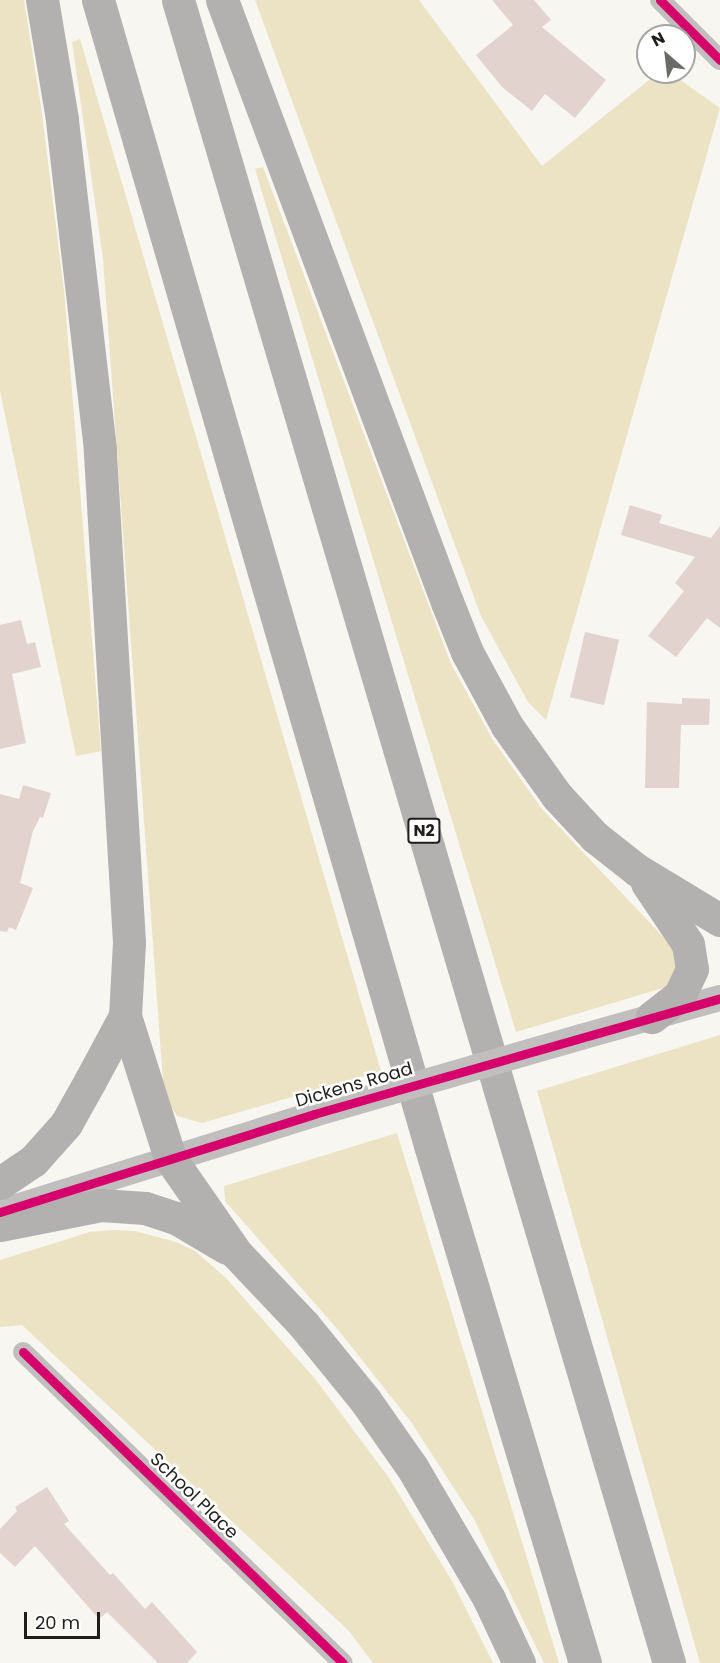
<!DOCTYPE html>
<style>
body{margin:0}
#map{position:relative;width:720px;height:1663px;overflow:hidden;background:#f7f6f1;font-family:Poppins,sans-serif}
div>[style]{position:absolute}
.green>*{inset:0;background:#ebe3c4}
.building>*{inset:0;background:#e2d3cf;transform-origin:0 0}
.minor>*{height:20px;margin:-10px;padding:0 10px;transform-origin:10px;border-radius:10px;background:#c0bfbe}
.tertiary>*{height:26px;margin:-13px;padding:0 13px;transform-origin:13px;border-radius:13px;background:#c0bfbe}
.motorway>*{height:33px;margin:-16.5px;padding:0 16.5px;transform-origin:16.5px;border-radius:16.5px;background:#b3b1b0}
.tertiary-bridge>*{height:26px;margin:-13px;padding:0 13px;transform-origin:13px;border-radius:13px;background:#c0bfbe}
.cycleway>*{height:9px;margin:-4.5px;padding:0 4.5px;transform-origin:4.5px;border-radius:4.5px;background:#d6006c}
span{translate:-50% -50%;white-space:nowrap;text-align:center;line-height:1.15;-webkit-text-stroke:5px #fff;paint-order:stroke}
.shield-label span{padding:2px 4px;background:#fff;border:2px solid;border-radius:4px;-webkit-text-stroke-width:0}
.shield-label{font-size:16px;color:#1f1e1b;font-weight:700}
.street-label{font-size:18px;color:#1f1e1b}
.north{position:absolute;left:636px;top:24px;width:60px;height:60px;box-sizing:border-box;background:#fff;border:2px solid #a5a5a4;border-radius:50%;rotate:332deg;font-size:16px;font-weight:700;line-height:24px;text-align:center;color:#1f1e1b}
.north::after{content:'';display:block;margin:auto;width:21px;height:27px;background:#6b6a66;clip-path:polygon(50% 0,100% 100%,50% 72%,0 100%)}
.scale{position:absolute;left:24px;top:1612px;width:76px;height:27px;box-sizing:border-box;border:3px solid #1f1e1b;border-top:0;padding-left:8px;font-size:18px;line-height:21px;white-space:nowrap;color:#1f1e1b;-webkit-text-stroke:4px #fff;paint-order:stroke}
</style>
<div id="map">
<div class="green">
<i style="clip-path:polygon(0 0,24px 0,41px 106px,64px 291px,101px 751px,76px 756px,0 391px)"></i>
<i style="clip-path:polygon(255px 0,419px 0,542px 166px,659px 72px,669px 72px,720px 108px,546px 720px,528px 702px,481px 616px)"></i>
<i style="clip-path:polygon(80px 39px,381px 1071px,202px 1123px,177px 1116px,164px 1095px,103px 259px,72px 42px)"></i>
<i style="clip-path:polygon(263px 167px,451px 664px,493px 740px,542px 809px,670px 944px,675px 953px,676px 975px,671px 984px,663px 988px,516px 1032px,255px 169px)"></i>
<i style="clip-path:polygon(720px 1035px,720px 1663px,700px 1663px,537px 1091px)"></i>
<i style="clip-path:polygon(397px 1133px,559px 1663px,544px 1663px,474px 1519px,411px 1422px,339px 1331px,225px 1201px,224px 1186px)"></i>
<i style="clip-path:polygon(113px 1230px,135px 1231px,176px 1242px,195px 1251px,226px 1278px,316px 1380px,389px 1478px,452px 1581px,493px 1663px,373px 1663px,349px 1631px,22px 1325px,0 1327px,0 1260px,90px 1232px)"></i>
</div>
<div class="building">
<i style="clip-path:polygon(492px 0,534px 0,551px 20px,542px 27px,606px 80px,575px 118px,545px 94px,532px 111px,502px 87px,476px 55px,513px 25px)"></i>
<i style="clip-path:polygon(630px 505px,662px 515px,659px 523px,711px 538px,720px 526px,720px 628px,707px 618px,676px 657px,648px 636px,684px 591px,675px 583px,695px 557px,621px 535px)"></i>
<i style="clip-path:polygon(21px 620px,27px 644px,35px 642px,41px 667px,12px 674px,26px 743px,0 749px,0 625px)"></i>
<i style="left:585px;top:632px;width:35px;height:67px;rotate:13deg"></i>
<i style="clip-path:polygon(682px 698px,710px 699px,709px 725px,681px 725px,679px 788px,645px 788px,647px 702px,682px 704px)"></i>
<i style="clip-path:polygon(23px 785px,51px 793px,43px 818px,40px 817px,33px 831px,20px 883px,33px 888px,16px 930px,9px 927px,7px 932px,0 931px,0 794px,19px 799px)"></i>
<i style="clip-path:polygon(47px 1487px,69px 1521px,64px 1524px,110px 1575px,113px 1573px,145px 1609px,152px 1602px,197px 1652px,187px 1663px,158px 1663px,107px 1612px,99px 1619px,35px 1546px,15px 1567px,0 1553px,0 1529px,17px 1511px,15px 1507px)"></i>
</div>
<div class="minor">
<i style="left:660px;top:0;width:85px;rotate:45deg"></i>
<i style="left:23px;top:1352px;width:446px;rotate:44.2deg"></i>
</div>
<div class="tertiary">
<i style="left:581px;top:1037px;width:144px;rotate:-15.7deg"></i>
<i style="left:0;top:1212px;width:329px;rotate:-17.3deg"></i>
</div>
<div class="motorway">
<i style="left:98px;top:0;width:1192px;rotate:73.83deg"></i>
<i style="left:430px;top:1145px;width:541px;rotate:73.34deg"></i>
<i style="left:178px;top:0;width:1734px;rotate:73.55deg"></i>
<i style="left:222px;top:0;width:643px;rotate:69.51deg"></i>
<i style="left:447px;top:602px;width:54px;rotate:68.2deg"></i>
<i style="left:467px;top:652px;width:84px;rotate:61.6deg"></i>
<i style="left:507px;top:726px;width:86px;rotate:54.5deg"></i>
<i style="left:557px;top:796px;width:56px;rotate:47.2deg"></i>
<i style="left:595px;top:837px;width:53px;rotate:38.2deg"></i>
<i style="left:637px;top:870px;width:97px;rotate:31.1deg"></i>
<i style="left:647px;top:883px;width:73px;rotate:56.1deg"></i>
<i style="left:688px;top:944px;width:25px;rotate:81deg"></i>
<i style="left:692px;top:969px;width:29px;rotate:115deg"></i>
<i style="left:680px;top:995px;width:36px;rotate:142deg"></i>
<i style="left:125px;top:1016px;width:149px;rotate:72.4deg"></i>
<i style="left:170px;top:1158px;width:116px;rotate:55.2deg"></i>
<i style="left:236px;top:1253px;width:99px;rotate:46.6deg"></i>
<i style="left:304px;top:1325px;width:97px;rotate:50.9deg"></i>
<i style="left:365px;top:1400px;width:82px;rotate:55deg"></i>
<i style="left:412px;top:1467px;width:153px;rotate:59.7deg"></i>
<i style="left:489px;top:1599px;width:71px;rotate:64.9deg"></i>
<i style="left:0;top:1183px;width:40px;rotate:-34deg"></i>
<i style="left:33px;top:1161px;width:50px;rotate:-48.3deg"></i>
<i style="left:66px;top:1124px;width:49px;rotate:-60.8deg"></i>
<i style="left:90px;top:1081px;width:74px;rotate:-61.7deg"></i>
<i style="left:125px;top:1016px;width:74px;rotate:-86.9deg"></i>
<i style="left:129px;top:942px;width:494px;rotate:-93.4deg"></i>
<i style="left:100px;top:449px;width:332px;rotate:-96.6deg"></i>
<i style="left:62px;top:119px;width:121px;rotate:-99.5deg"></i>
<i style="left:0;top:1225px;width:103px;rotate:-11.2deg"></i>
<i style="left:101px;top:1205px;width:44px;rotate:3.9deg"></i>
<i style="left:145px;top:1208px;width:33px;rotate:18deg"></i>
<i style="left:176px;top:1218px;width:59px;rotate:30.5deg"></i>
</div>
<div class="tertiary-bridge">
<i style="left:314px;top:1114px;width:278px;rotate:-16.1deg"></i>
</div>
<div class="cycleway">
<i style="left:660px;top:0;width:85px;rotate:45deg"></i>
<i style="left:0;top:1212px;width:329px;rotate:-17.3deg"></i>
<i style="left:314px;top:1114px;width:422px;rotate:-15.9deg"></i>
<i style="left:23px;top:1352px;width:446px;rotate:44.2deg"></i>
</div>
<div class="shield-label">
<span style="left:424px;top:831px">N2</span>
</div>
<div class="street-label">
<span style="left:354px;top:1085px;rotate:-16deg">Dickens Road</span>
<span style="left:194px;top:1496px;rotate:44deg">School Place</span>
</div>
<div class="north">N</div>
<div class="scale">20 m</div>
</div>
